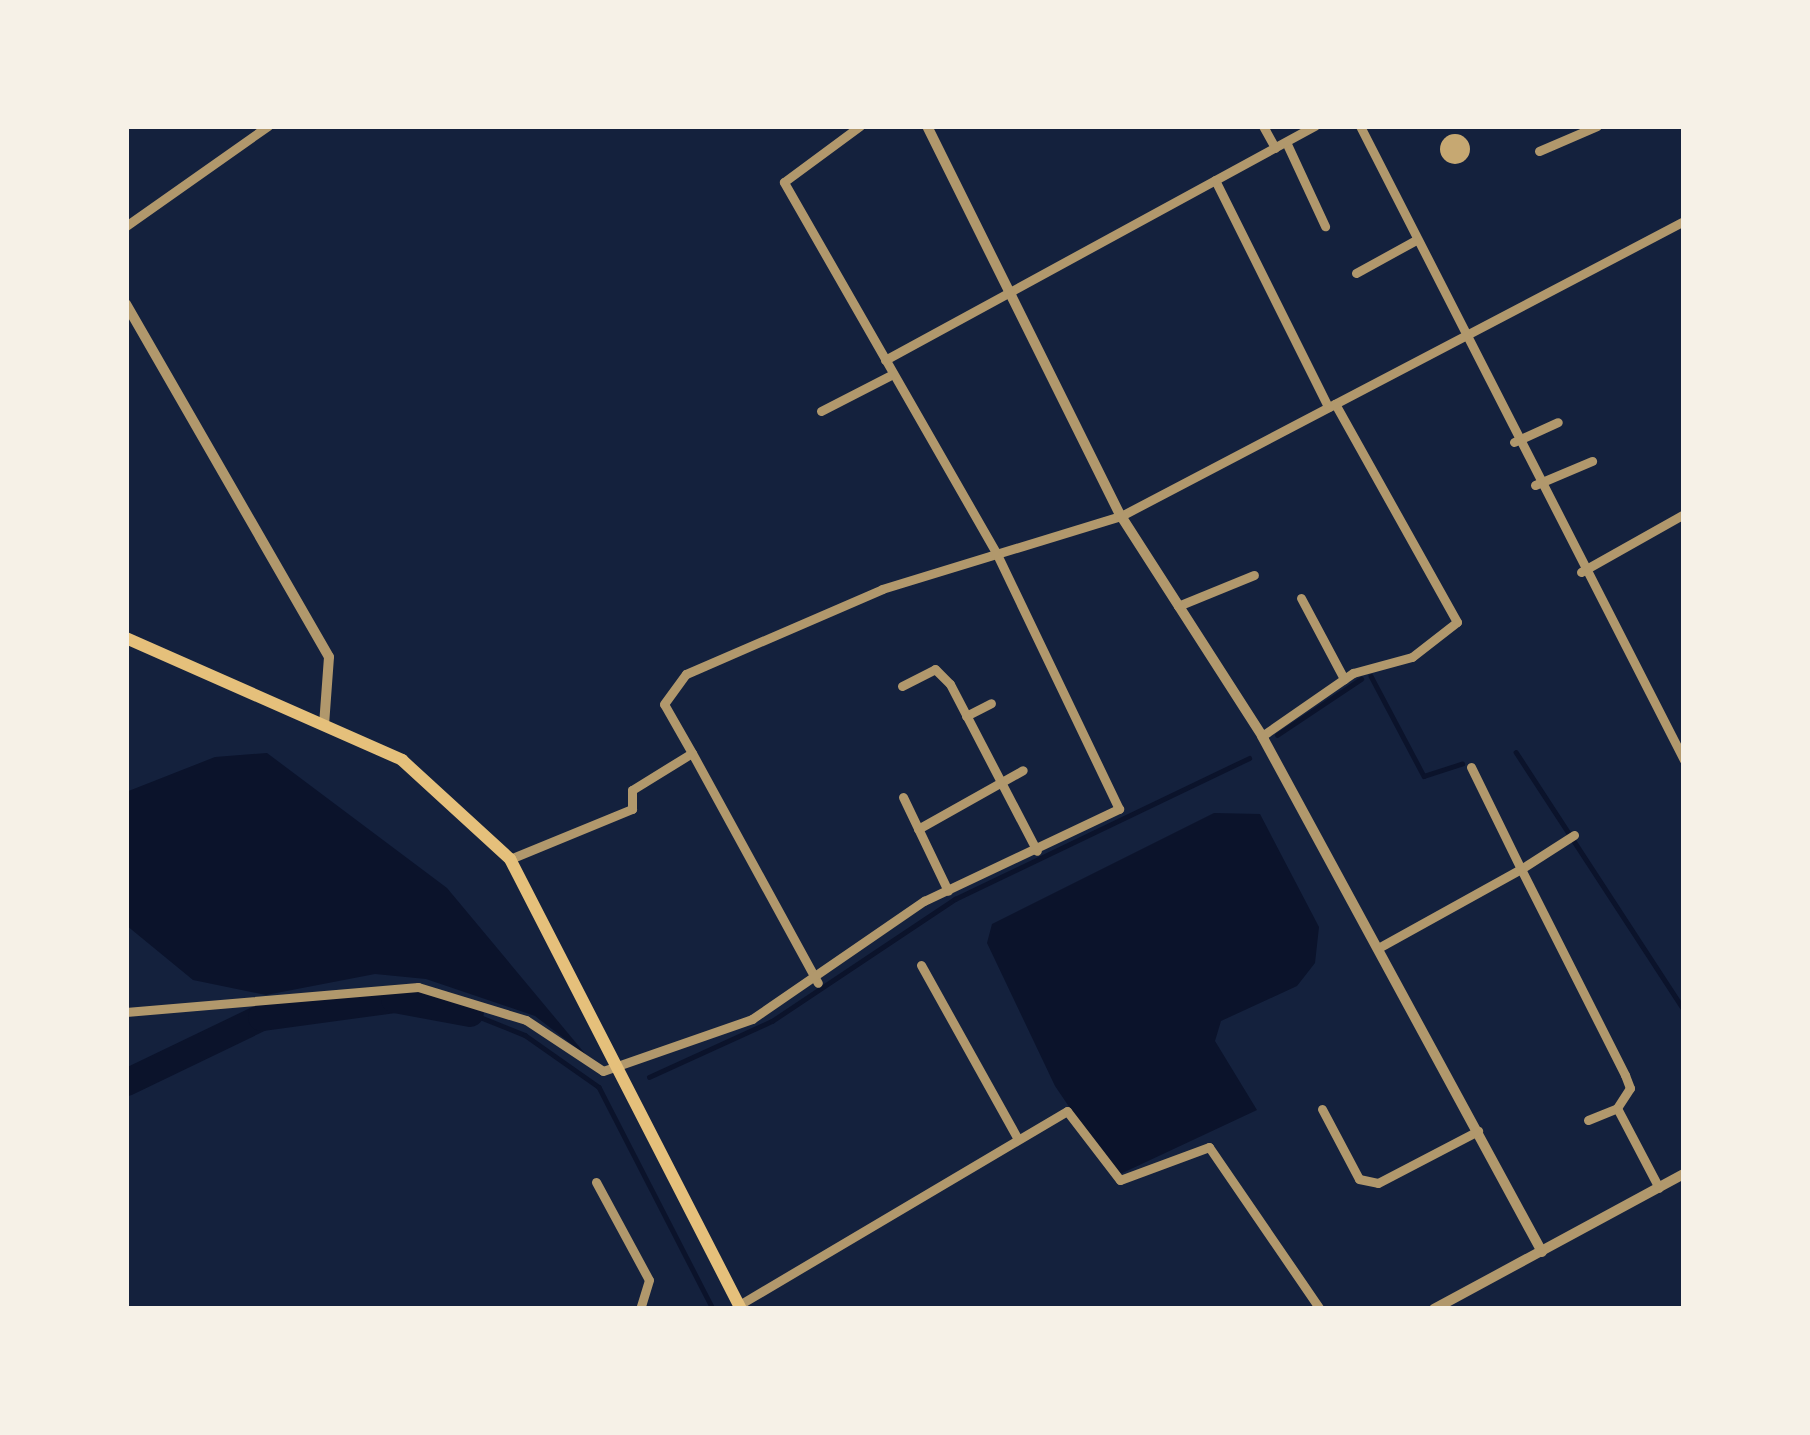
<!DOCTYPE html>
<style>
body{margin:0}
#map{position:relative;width:1810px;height:1435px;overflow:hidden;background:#14213d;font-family:Literata,serif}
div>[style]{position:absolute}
.water>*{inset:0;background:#0b132b}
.stream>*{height:4.5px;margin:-2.25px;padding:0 2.25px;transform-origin:2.25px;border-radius:2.25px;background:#0b132b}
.river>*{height:27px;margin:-13.5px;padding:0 13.5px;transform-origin:13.5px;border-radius:13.5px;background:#0b132b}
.building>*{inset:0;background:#c6a872}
.round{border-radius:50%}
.minor>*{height:9px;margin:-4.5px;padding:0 4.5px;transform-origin:4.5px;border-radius:4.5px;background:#b1986c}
.tertiary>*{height:10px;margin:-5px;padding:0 5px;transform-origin:5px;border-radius:5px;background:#b1986c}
.secondary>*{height:12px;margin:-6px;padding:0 6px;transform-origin:6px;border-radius:6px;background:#e5c07b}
span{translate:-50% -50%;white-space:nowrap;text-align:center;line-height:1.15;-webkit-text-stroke:12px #f6f1e7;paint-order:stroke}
.frame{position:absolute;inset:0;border:129px solid #f6f1e7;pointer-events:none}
</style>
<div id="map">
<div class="water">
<i style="clip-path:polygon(267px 753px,447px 888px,587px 1056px,535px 1016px,426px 979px,375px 974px,266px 995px,193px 980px,126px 925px,126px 792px,215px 757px)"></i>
<i style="clip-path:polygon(1214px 813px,1260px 814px,1319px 927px,1315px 963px,1297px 986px,1221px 1021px,1215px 1041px,1257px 1110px,1116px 1176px,1055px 1086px,987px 943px,992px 924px)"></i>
</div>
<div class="stream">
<i style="left:1371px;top:676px;width:113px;rotate:62.1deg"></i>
<i style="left:1424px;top:776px;width:40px;rotate:-18deg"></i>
<i style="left:1277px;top:735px;width:101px;rotate:-33.7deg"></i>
<i style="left:1516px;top:752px;width:308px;rotate:56.9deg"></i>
<i style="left:470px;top:1013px;width:59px;rotate:21.8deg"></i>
<i style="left:525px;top:1035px;width:90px;rotate:35.1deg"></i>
<i style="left:599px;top:1087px;width:250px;rotate:62.8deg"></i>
<i style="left:649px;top:1077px;width:135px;rotate:-24.5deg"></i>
<i style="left:772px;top:1021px;width:220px;rotate:-33.7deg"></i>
<i style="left:955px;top:899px;width:326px;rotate:-25.6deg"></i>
</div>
<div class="river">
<i style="left:126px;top:1082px;width:150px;rotate:-25.7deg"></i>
<i style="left:261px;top:1017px;width:134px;rotate:-7.7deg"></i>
<i style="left:394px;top:999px;width:77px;rotate:10.4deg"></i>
</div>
<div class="building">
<i class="round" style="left:1440px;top:134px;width:30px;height:30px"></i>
</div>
<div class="minor">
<i style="left:1263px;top:126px;width:25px;rotate:61deg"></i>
<i style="left:1360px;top:126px;width:712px;rotate:62.93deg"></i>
<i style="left:1286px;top:142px;width:93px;rotate:65.1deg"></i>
<i style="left:1539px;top:151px;width:63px;rotate:-23.3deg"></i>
<i style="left:1215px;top:180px;width:254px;rotate:63.5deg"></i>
<i style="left:126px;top:226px;width:174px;rotate:-35.2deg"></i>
<i style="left:1356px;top:273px;width:68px;rotate:-28.8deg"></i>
<i style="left:885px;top:360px;width:490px;rotate:-28.6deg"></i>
<i style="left:821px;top:411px;width:81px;rotate:-27.2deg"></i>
<i style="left:1514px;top:442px;width:48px;rotate:-24.4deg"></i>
<i style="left:1535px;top:485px;width:62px;rotate:-22.8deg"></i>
<i style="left:1581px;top:572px;width:118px;rotate:-29.4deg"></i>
<i style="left:1301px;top:598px;width:92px;rotate:62deg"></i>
<i style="left:1178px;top:606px;width:82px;rotate:-22.2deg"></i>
<i style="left:902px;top:686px;width:37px;rotate:-27deg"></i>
<i style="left:935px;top:669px;width:21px;rotate:45deg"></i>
<i style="left:950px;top:684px;width:188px;rotate:62.5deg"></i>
<i style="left:966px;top:716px;width:28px;rotate:-27deg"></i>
<i style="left:1262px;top:736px;width:111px;rotate:-34.7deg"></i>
<i style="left:1353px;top:673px;width:61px;rotate:-15.2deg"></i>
<i style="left:1412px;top:657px;width:57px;rotate:-37.9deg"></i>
<i style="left:1457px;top:622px;width:250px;rotate:-119.2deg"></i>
<i style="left:692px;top:753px;width:262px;rotate:61.3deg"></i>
<i style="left:1471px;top:767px;width:114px;rotate:63.9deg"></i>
<i style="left:1521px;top:869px;width:63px;rotate:-32.7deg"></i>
<i style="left:903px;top:797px;width:104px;rotate:64.4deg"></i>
<i style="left:918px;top:829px;width:120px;rotate:-29.3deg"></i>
<i style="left:510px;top:859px;width:132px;rotate:-22.3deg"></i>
<i style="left:632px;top:809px;width:19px;rotate:-90deg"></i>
<i style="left:632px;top:790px;width:70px;rotate:-31.7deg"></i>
<i style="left:692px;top:753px;width:56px;rotate:-119.7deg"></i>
<i style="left:664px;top:704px;width:37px;rotate:-54deg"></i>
<i style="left:686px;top:674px;width:214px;rotate:-23.4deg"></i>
<i style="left:882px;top:589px;width:250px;rotate:-17deg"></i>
<i style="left:1121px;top:516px;width:636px;rotate:-27.65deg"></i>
<i style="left:1380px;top:947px;width:161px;rotate:-29deg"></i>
<i style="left:1521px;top:869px;width:231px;rotate:63.2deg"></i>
<i style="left:1625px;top:1075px;width:14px;rotate:69deg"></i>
<i style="left:1630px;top:1088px;width:24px;rotate:123deg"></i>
<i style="left:1617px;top:1108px;width:90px;rotate:62.3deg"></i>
<i style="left:921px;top:965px;width:199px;rotate:60.9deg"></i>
<i style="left:126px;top:1012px;width:293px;rotate:-4.9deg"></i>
<i style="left:418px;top:987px;width:113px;rotate:17deg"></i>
<i style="left:526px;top:1020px;width:92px;rotate:33.5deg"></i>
<i style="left:603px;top:1071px;width:158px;rotate:-19.2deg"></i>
<i style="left:752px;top:1019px;width:209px;rotate:-34.5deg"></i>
<i style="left:924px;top:901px;width:216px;rotate:-25.3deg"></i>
<i style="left:1119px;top:809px;width:280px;rotate:-115.6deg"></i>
<i style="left:998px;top:556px;width:431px;rotate:-119.8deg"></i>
<i style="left:784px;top:182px;width:94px;rotate:-36.4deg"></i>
<i style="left:1322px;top:1109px;width:79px;rotate:62.1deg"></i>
<i style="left:1359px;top:1179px;width:19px;rotate:12deg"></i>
<i style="left:1378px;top:1183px;width:113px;rotate:-27.5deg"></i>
<i style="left:1588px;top:1120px;width:31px;rotate:-22deg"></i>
<i style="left:596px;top:1182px;width:111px;rotate:61.6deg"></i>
<i style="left:649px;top:1280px;width:30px;rotate:107deg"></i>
<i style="left:739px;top:1305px;width:381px;rotate:-30.6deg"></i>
<i style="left:1067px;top:1111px;width:87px;rotate:52.5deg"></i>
<i style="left:1120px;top:1180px;width:95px;rotate:-20.3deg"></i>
<i style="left:1209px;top:1147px;width:196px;rotate:55.6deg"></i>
</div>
<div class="tertiary">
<i style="left:927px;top:126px;width:436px;rotate:63.6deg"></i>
<i style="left:1121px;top:516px;width:261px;rotate:57.3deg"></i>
<i style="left:1262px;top:736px;width:587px;rotate:61.51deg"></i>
<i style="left:126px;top:304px;width:407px;rotate:60.1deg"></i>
<i style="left:329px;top:657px;width:68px;rotate:94.2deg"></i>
<i style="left:1434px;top:1309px;width:284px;rotate:-28.4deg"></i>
</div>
<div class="secondary">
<i style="left:126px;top:638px;width:302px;rotate:23.8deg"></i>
<i style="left:402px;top:760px;width:147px;rotate:42.5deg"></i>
<i style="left:510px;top:859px;width:506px;rotate:62.83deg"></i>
</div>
<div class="frame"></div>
</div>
